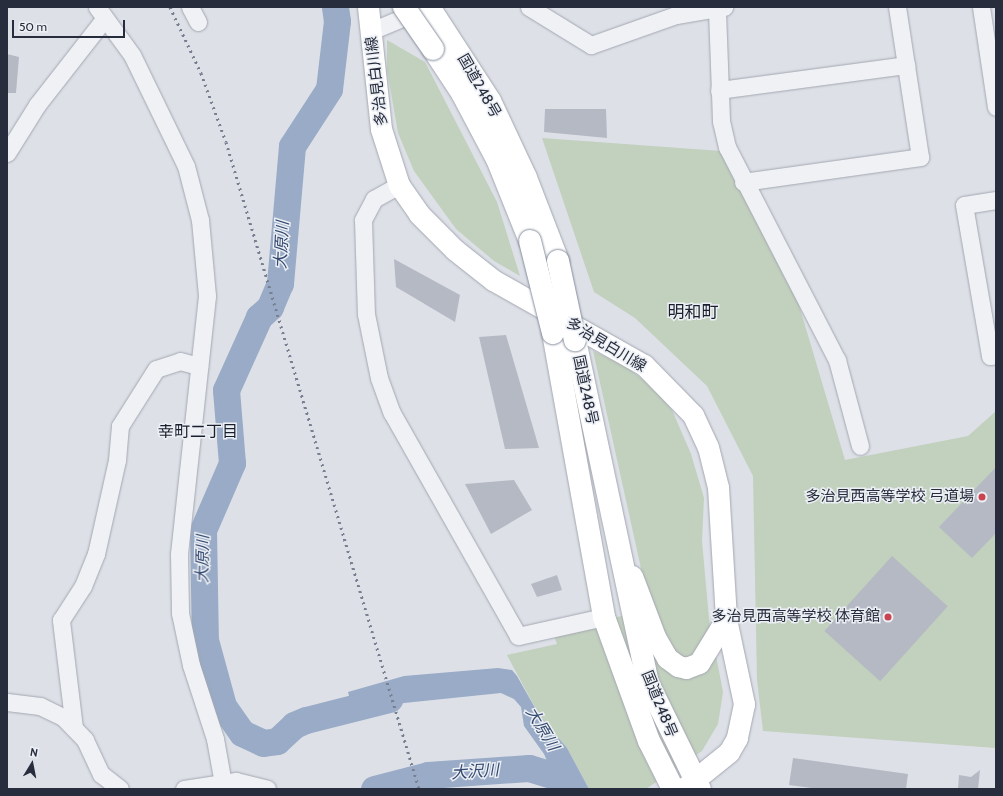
<!DOCTYPE html>
<meta charset="utf-8">
<style>
body{margin:0}
#map{position:relative;width:1003px;height:796px;overflow:hidden;background:#dde0e7;font-family:Cabin,"Noto Sans JP",sans-serif}
div>[style]{position:absolute}
.green>*{inset:0;background:#c2d0be}
.water>*{inset:0;background:#99abc6}
.river>*{height:27px;margin:-13.5px;padding:0 13.5px;transform-origin:13.5px;border-radius:13.5px;background:#99abc6}
.building>*{inset:0;background:#b5b9c3;transform-origin:0 0}
.roads{filter:drop-shadow(0 0 1px #a3a7b1) drop-shadow(0 0 1px #a3a7b1)}
.minor>*{height:17px;margin:-8.5px;padding:0 8.5px;transform-origin:8.5px;border-radius:8.5px;background:#f0f1f5}
.major>*{height:21px;margin:-10.5px;padding:0 10.5px;transform-origin:10.5px;border-radius:10.5px;background:#fff}
.highway>*{height:22px;margin:-11px;padding:0 11px;transform-origin:11px;border-radius:11px;background:#fff}
.rail>*{height:3px;margin-top:-1.5px;transform-origin:0;background:repeating-linear-gradient(90deg,#777f90 0 2px,transparent 0 6px)}
.bridges{filter:drop-shadow(0 0 1px #858d9d) drop-shadow(0 0 1px #858d9d)}
.highway-bridge>*{height:22px;margin:-11px;padding:0 11px;transform-origin:11px;border-radius:11px;background:#fff}
.dots>*{width:11px;height:11px;translate:-50% -50%;box-sizing:border-box;border:2px solid #eceff4;border-radius:50%}
span{translate:-50% -50%;white-space:nowrap;text-align:center;line-height:1.15;-webkit-text-stroke:3px #eceff4;paint-order:stroke}
.street-label{font-size:15px;color:#272d3d}
.poi-label{font-size:15px;color:#272d3d}
.right{translate:-100% -50%;text-align:right}
.water-label{font-size:16px;color:#33496f;font-style:italic}
.neighbourhood-label{font-size:16px;color:#191f2d}
.quarter-label{font-size:17px;color:#191f2d}
.frame{position:absolute;inset:0;border:8px solid #272d3d;pointer-events:none}
.north{position:absolute;left:12px;top:744px;width:40px;height:40px;-webkit-text-stroke:3px #eceff4;paint-order:stroke;rotate:10deg;font-size:11px;font-weight:700;line-height:16px;text-align:center;color:#272d3d}
.north::after{content:'';display:block;margin:auto;width:14px;height:18px;background:#272d3d;clip-path:polygon(50% 0,100% 100%,50% 72%,0 100%)}
.scale{position:absolute;left:12px;top:20px;width:113px;height:18px;box-sizing:border-box;border:2px solid #272d3d;border-top:0;padding-left:5px;font-size:12px;line-height:14px;white-space:nowrap;color:#272d3d;-webkit-text-stroke:3px #eceff4;paint-order:stroke}
</style>
<div id="map">
<div class="green">
<i style="clip-path:polygon(387px 40px,425px 62px,497px 202px,520px 276px,494px 261px,456px 229px,414px 171px,398px 133px,387px 70px)"></i>
<i style="clip-path:polygon(542px 138px,721px 151px,796px 295px,845px 460px,968px 436px,996px 411px,996px 748px,763px 731px,757px 680px,753px 476px,707px 386px,635px 318px,594px 292px)"></i>
<i style="clip-path:polygon(593px 351px,624px 365px,650px 385px,672px 410px,691px 454px,704px 498px,702px 541px,709px 619px,723px 692px,718px 724px,702px 751px,646px 789px,589px 789px,567px 748px,539px 715px,507px 655px,557px 644px,553px 633px,650px 609px)"></i>
</div>
<div class="water">
<i style="clip-path:polygon(498px 668px,512px 670px,517px 676px,539px 715px,567px 748px,589px 789px,559px 789px,544px 754px,524px 726px,521px 707px,514px 699px,501px 693px,404px 703px,354px 715px,348px 692px,404px 676px)"></i>
</div>
<div class="river">
<i style="left:335px;top:7px;width:14px;rotate:82deg"></i>
<i style="left:337px;top:21px;width:68px;rotate:96.7deg"></i>
<i style="left:329px;top:89px;width:68px;rotate:123deg"></i>
<i style="left:292px;top:146px;width:138px;rotate:95deg"></i>
<i style="left:280px;top:283px;width:26px;rotate:113deg"></i>
<i style="left:270px;top:307px;width:15px;rotate:138deg"></i>
<i style="left:259px;top:317px;width:80px;rotate:114.3deg"></i>
<i style="left:226px;top:390px;width:73px;rotate:85.3deg"></i>
<i style="left:232px;top:463px;width:73px;rotate:113.4deg"></i>
<i style="left:203px;top:530px;width:110px;rotate:89deg"></i>
<i style="left:205px;top:640px;width:68px;rotate:74.7deg"></i>
<i style="left:223px;top:706px;width:33px;rotate:55deg"></i>
<i style="left:242px;top:733px;width:23px;rotate:25deg"></i>
<i style="left:263px;top:743px;width:14px;rotate:-8deg"></i>
<i style="left:277px;top:741px;width:23px;rotate:-43deg"></i>
<i style="left:294px;top:725px;width:13px;rotate:-23deg"></i>
<i style="left:306px;top:720px;width:86px;rotate:-14.2deg"></i>
<i style="left:374px;top:789px;width:56px;rotate:-14.5deg"></i>
<i style="left:428px;top:775px;width:101px;rotate:-4deg"></i>
<i style="left:529px;top:768px;width:30px;rotate:17deg"></i>
<i style="left:558px;top:777px;width:18px;rotate:41deg"></i>
</div>
<div class="building">
<i style="clip-path:polygon(7px 54px,19px 57px,16px 93px,7px 93px)"></i>
<i style="clip-path:polygon(545px 109px,606px 109px,607px 138px,544px 132px)"></i>
<i style="clip-path:polygon(394px 259px,460px 295px,455px 322px,396px 287px)"></i>
<i style="clip-path:polygon(506px 335px,539px 448px,505px 449px,479px 337px)"></i>
<i style="clip-path:polygon(996px 467px,996px 533px,972px 558px,939px 527px)"></i>
<i style="clip-path:polygon(514px 480px,532px 510px,491px 534px,465px 484px)"></i>
<i style="left:892px;top:556px;width:75px;height:101px;rotate:42deg"></i>
<i style="clip-path:polygon(557px 575px,562px 590px,537px 597px,531px 584px)"></i>
<i style="clip-path:polygon(793px 758px,908px 774px,906px 789px,819px 789px,789px 785px)"></i>
<i style="clip-path:polygon(980px 770px,978px 789px,958px 789px,959px 775px,971px 777px)"></i>
</div>
<div class="roads">
<div class="minor">
<i style="left:97px;top:7px;width:59px;rotate:53.9deg"></i>
<i style="left:132px;top:55px;width:123px;rotate:64.1deg"></i>
<i style="left:186px;top:166px;width:56px;rotate:75.5deg"></i>
<i style="left:200px;top:220px;width:76px;rotate:84.7deg"></i>
<i style="left:207px;top:296px;width:260px;rotate:96.2deg"></i>
<i style="left:179px;top:554px;width:59px;rotate:89deg"></i>
<i style="left:180px;top:613px;width:53px;rotate:78.1deg"></i>
<i style="left:191px;top:665px;width:78px;rotate:72deg"></i>
<i style="left:215px;top:739px;width:51px;rotate:79.8deg"></i>
<i style="left:190px;top:7px;width:17px;rotate:62deg"></i>
<i style="left:529px;top:7px;width:73px;rotate:31.5deg"></i>
<i style="left:591px;top:45px;width:90px;rotate:-19.4deg"></i>
<i style="left:676px;top:15px;width:49px;rotate:-9.5deg"></i>
<i style="left:981px;top:7px;width:101px;rotate:81.5deg"></i>
<i style="left:717px;top:11px;width:110px;rotate:87.9deg"></i>
<i style="left:721px;top:121px;width:27px;rotate:77deg"></i>
<i style="left:727px;top:147px;width:240px;rotate:62.7deg"></i>
<i style="left:837px;top:360px;width:89px;rotate:75deg"></i>
<i style="left:371px;top:31px;width:54px;rotate:-22.8deg"></i>
<i style="left:719px;top:90px;width:189px;rotate:-7.6deg"></i>
<i style="left:7px;top:153px;width:57px;rotate:-58deg"></i>
<i style="left:37px;top:105px;width:110px;rotate:-52deg"></i>
<i style="left:743px;top:182px;width:179px;rotate:-8deg"></i>
<i style="left:920px;top:157px;width:152px;rotate:-98.7deg"></i>
<i style="left:399px;top:185px;width:29px;rotate:151deg"></i>
<i style="left:374px;top:199px;width:24px;rotate:118deg"></i>
<i style="left:363px;top:220px;width:94px;rotate:88.2deg"></i>
<i style="left:366px;top:314px;width:65px;rotate:78.5deg"></i>
<i style="left:379px;top:378px;width:37px;rotate:70deg"></i>
<i style="left:392px;top:413px;width:256px;rotate:60.5deg"></i>
<i style="left:518px;top:636px;width:88px;rotate:-12.5deg"></i>
<i style="left:996px;top:200px;width:32px;rotate:171deg"></i>
<i style="left:964px;top:205px;width:153px;rotate:80.2deg"></i>
<i style="left:990px;top:356px;width:6px;rotate:-9deg"></i>
<i style="left:7px;top:702px;width:33px;rotate:7deg"></i>
<i style="left:40px;top:706px;width:25px;rotate:26deg"></i>
<i style="left:63px;top:717px;width:32px;rotate:46deg"></i>
<i style="left:85px;top:740px;width:38px;rotate:65deg"></i>
<i style="left:101px;top:774px;width:24px;rotate:38deg"></i>
<i style="left:74px;top:728px;width:109px;rotate:-96.9deg"></i>
<i style="left:61px;top:620px;width:40px;rotate:-57.1deg"></i>
<i style="left:83px;top:586px;width:35px;rotate:-68deg"></i>
<i style="left:96px;top:554px;width:96px;rotate:-77.4deg"></i>
<i style="left:117px;top:460px;width:34px;rotate:-85deg"></i>
<i style="left:120px;top:426px;width:67px;rotate:-57.7deg"></i>
<i style="left:156px;top:369px;width:25px;rotate:-18deg"></i>
<i style="left:180px;top:361px;width:20px;rotate:15deg"></i>
<i style="left:184px;top:789px;width:53px;rotate:-8.7deg"></i>
<i style="left:236px;top:781px;width:32px;rotate:14deg"></i>
</div>
<div class="major">
<i style="left:368px;top:7px;width:123px;rotate:83.9deg"></i>
<i style="left:381px;top:129px;width:59px;rotate:72.2deg"></i>
<i style="left:399px;top:185px;width:35px;rotate:55deg"></i>
<i style="left:419px;top:214px;width:51px;rotate:45deg"></i>
<i style="left:455px;top:250px;width:48px;rotate:38.3deg"></i>
<i style="left:493px;top:280px;width:173px;rotate:29.4deg"></i>
<i style="left:644px;top:365px;width:70px;rotate:45.6deg"></i>
<i style="left:693px;top:415px;width:35px;rotate:65deg"></i>
<i style="left:708px;top:447px;width:41px;rotate:76deg"></i>
<i style="left:718px;top:487px;width:132px;rotate:86.5deg"></i>
<i style="left:726px;top:619px;width:87px;rotate:78deg"></i>
<i style="left:744px;top:704px;width:35px;rotate:102deg"></i>
<i style="left:737px;top:738px;width:16px;rotate:120deg"></i>
<i style="left:729px;top:752px;width:59px;rotate:141.2deg"></i>
<i style="left:632px;top:576px;width:65px;rotate:69.3deg"></i>
<i style="left:655px;top:637px;width:24px;rotate:60deg"></i>
<i style="left:667px;top:658px;width:14px;rotate:36deg"></i>
<i style="left:678px;top:666px;width:8px;rotate:14deg"></i>
<i style="left:686px;top:668px;width:14px;rotate:-21deg"></i>
<i style="left:699px;top:663px;width:52px;rotate:-58.5deg"></i>
</div>
<div class="highway">
<i style="left:429px;top:7px;width:112px;rotate:57deg"></i>
<i style="left:490px;top:101px;width:85px;rotate:64.9deg"></i>
<i style="left:526px;top:178px;width:89px;rotate:68.9deg"></i>
<i style="left:433px;top:49px;width:53px;rotate:56.6deg"></i>
<i style="left:462px;top:93px;width:75px;rotate:62.1deg"></i>
<i style="left:497px;top:159px;width:88px;rotate:68.1deg"></i>
<i style="left:553px;top:333px;width:289px;rotate:79.8deg"></i>
<i style="left:604px;top:617px;width:132px;rotate:70.1deg"></i>
<i style="left:649px;top:741px;width:54px;rotate:63.4deg"></i>
<i style="left:575px;top:340px;width:351px;rotate:78deg"></i>
<i style="left:648px;top:683px;width:118px;rotate:63.9deg"></i>
</div>
</div>
<div class="rail">
<i style="left:170px;top:7px;width:73px;rotate:64.8deg"></i>
<i style="left:201px;top:73px;width:73px;rotate:70.1deg"></i>
<i style="left:226px;top:142px;width:675px;rotate:73.39deg"></i>
</div>
<div class="bridges">
<div class="highway-bridge">
<i style="left:404px;top:7px;width:51px;rotate:55.4deg"></i>
<i style="left:530px;top:241px;width:95px;rotate:76deg"></i>
<i style="left:558px;top:261px;width:81px;rotate:77.9deg"></i>
</div>
</div>
<div class="dots">
<i style="left:982px;top:497px;background:#ca444f"></i>
<i style="left:888px;top:617px;background:#ca444f"></i>
</div>
<div class="street-label">
<span style="left:377px;top:81px;rotate:-97deg">多治見白川線</span>
<span style="left:479px;top:86px;rotate:60deg">国道248号</span>
<span style="left:606px;top:345px;rotate:31deg">多治見白川線</span>
<span style="left:585px;top:390px;rotate:78deg">国道248号</span>
<span style="left:659px;top:704px;rotate:68deg">国道248号</span>
</div>
<div class="poi-label">
<span class="right" style="left:974px;top:497px">多治見西高等学校 弓道場</span>
<span class="right" style="left:880px;top:617px">多治見西高等学校 体育館</span>
</div>
<div class="water-label">
<span style="left:282px;top:245px;rotate:-87deg">大原川</span>
<span style="left:203px;top:559px;rotate:-89deg">大原川</span>
<span style="left:542px;top:729px;rotate:59deg">大原川</span>
<span style="left:475px;top:772px;rotate:-4deg">大沢川</span>
</div>
<div class="neighbourhood-label">
<span style="left:198px;top:432px">幸町二丁目</span>
</div>
<div class="quarter-label">
<span style="left:693px;top:313px">明和町</span>
</div>
<div class="frame"></div>
<div class="north">N</div>
<div class="scale">50 m</div>
</div>
